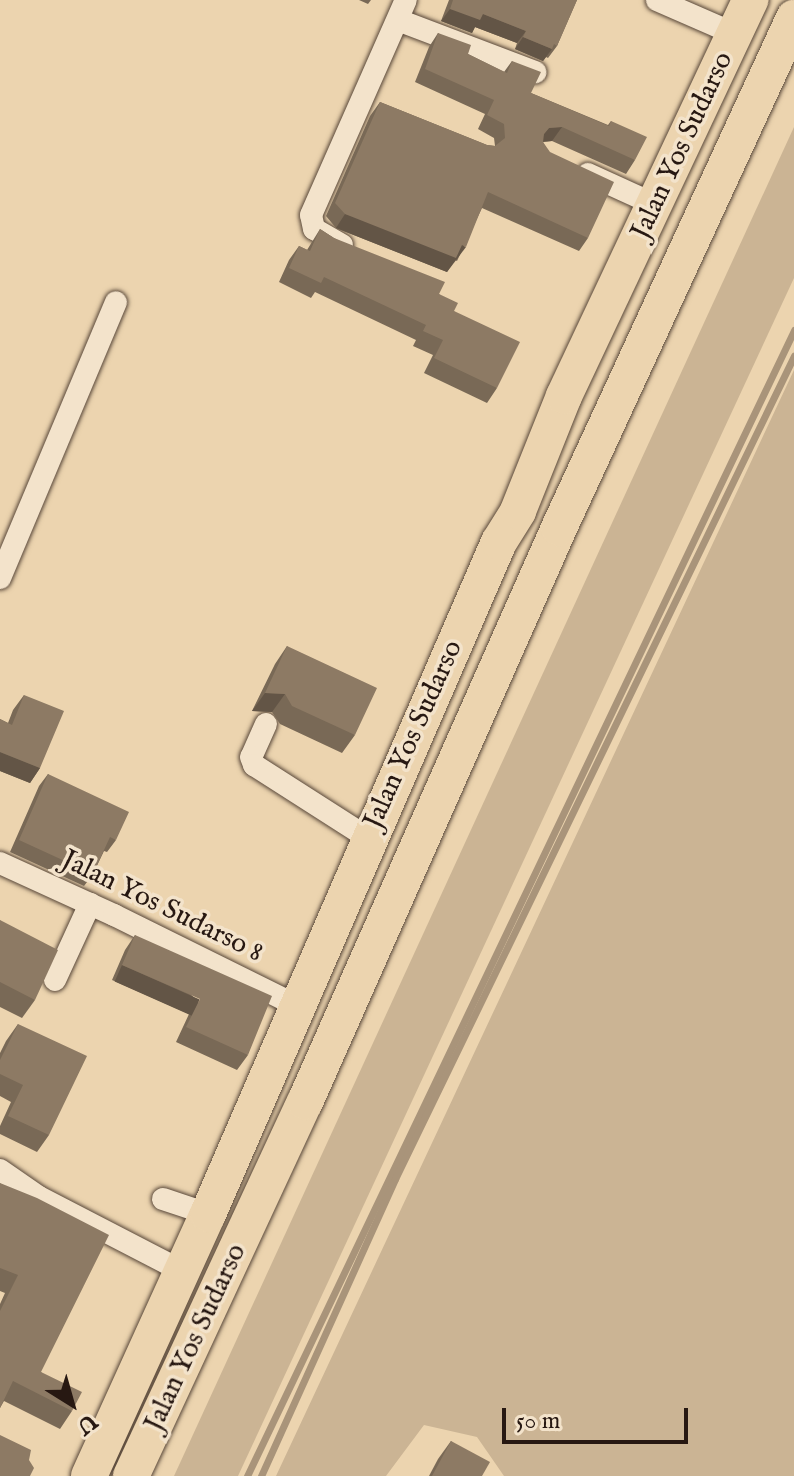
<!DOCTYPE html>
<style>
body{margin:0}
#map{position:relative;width:794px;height:1476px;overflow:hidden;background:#ecd4af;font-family:"IM FELL English",serif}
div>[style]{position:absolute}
.green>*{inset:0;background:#cbb494}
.stream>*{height:7px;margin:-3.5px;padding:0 3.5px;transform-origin:3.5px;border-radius:3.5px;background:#a9947a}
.roads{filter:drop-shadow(0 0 2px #584739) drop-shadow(0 0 2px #584739)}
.street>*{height:22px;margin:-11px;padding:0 11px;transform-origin:11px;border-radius:11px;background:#f3e3cb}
.primary>*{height:36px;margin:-18px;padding:0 18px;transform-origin:18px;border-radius:18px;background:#ecd4af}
.wall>*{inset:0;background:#796956}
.shaded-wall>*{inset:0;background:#635546;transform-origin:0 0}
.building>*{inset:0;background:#8d7a64}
span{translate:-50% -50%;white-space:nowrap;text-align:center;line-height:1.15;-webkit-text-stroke:7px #f3e3cb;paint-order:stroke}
.street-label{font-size:28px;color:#271812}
.north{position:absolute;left:32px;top:1364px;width:80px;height:80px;-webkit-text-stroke:6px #f3e3cb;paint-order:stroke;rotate:143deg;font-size:22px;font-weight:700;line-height:32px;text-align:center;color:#271812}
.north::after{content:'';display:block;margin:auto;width:28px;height:36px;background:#271812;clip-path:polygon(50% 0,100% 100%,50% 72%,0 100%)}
.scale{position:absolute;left:502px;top:1408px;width:186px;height:36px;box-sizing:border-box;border:4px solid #271812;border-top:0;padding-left:10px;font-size:24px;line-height:28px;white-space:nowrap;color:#271812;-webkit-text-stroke:6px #f3e3cb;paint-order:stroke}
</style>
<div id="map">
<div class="green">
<i style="clip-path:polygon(794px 127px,794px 278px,238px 1476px,174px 1476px)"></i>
<i style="clip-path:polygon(794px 370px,794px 1476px,504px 1476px,477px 1437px,424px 1425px,386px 1476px,276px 1476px)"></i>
</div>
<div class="stream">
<i style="left:247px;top:1476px;width:1270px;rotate:-64.48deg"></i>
<i style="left:261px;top:1476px;width:326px;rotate:-65.7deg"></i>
<i style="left:395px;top:1179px;width:915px;rotate:-64.14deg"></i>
</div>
<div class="roads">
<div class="street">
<i style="left:657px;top:0;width:85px;rotate:23.6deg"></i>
<i style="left:398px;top:20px;width:147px;rotate:20.8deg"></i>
<i style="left:588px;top:174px;width:75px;rotate:24.5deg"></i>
<i style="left:342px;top:245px;width:32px;rotate:-150deg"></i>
<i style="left:314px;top:229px;width:14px;rotate:-102deg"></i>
<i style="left:311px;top:215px;width:235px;rotate:-66.2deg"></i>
<i style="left:0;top:578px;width:299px;rotate:-67.2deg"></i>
<i style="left:266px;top:724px;width:36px;rotate:114deg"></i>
<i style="left:251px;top:757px;width:9px;rotate:69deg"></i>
<i style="left:254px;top:765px;width:135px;rotate:32.6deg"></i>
<i style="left:0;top:863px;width:125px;rotate:24.5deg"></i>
<i style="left:114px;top:915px;width:204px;rotate:26.4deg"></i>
<i style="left:55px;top:980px;width:84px;rotate:-65.3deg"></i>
<i style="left:0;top:1170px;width:47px;rotate:34.7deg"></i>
<i style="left:39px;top:1197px;width:161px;rotate:27.4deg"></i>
<i style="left:163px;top:1199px;width:47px;rotate:18.4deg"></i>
</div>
<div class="primary">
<i style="left:89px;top:1476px;width:288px;rotate:-65.6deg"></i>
<i style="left:208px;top:1214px;width:732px;rotate:-66.59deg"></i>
<i style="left:499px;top:542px;width:36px;rotate:-58deg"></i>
<i style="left:518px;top:511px;width:124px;rotate:-68.2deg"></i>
<i style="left:564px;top:396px;width:438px;rotate:-64.8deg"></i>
<i style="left:131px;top:1476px;width:412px;rotate:-65.1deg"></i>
<i style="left:305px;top:1102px;width:628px;rotate:-66.13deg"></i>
<i style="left:559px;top:528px;width:562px;rotate:-65.26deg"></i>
</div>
</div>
<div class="wall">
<i style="clip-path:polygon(359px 0,371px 0,368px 4px)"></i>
<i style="clip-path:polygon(449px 0,577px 0,557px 46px,548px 58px,546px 57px,543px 61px,515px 49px,517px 43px,475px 27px,472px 33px,441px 21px)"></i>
<i style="clip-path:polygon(438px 33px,468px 54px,504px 72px,512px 61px,531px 93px,608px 125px,611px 121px,635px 160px,626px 174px,552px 141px,543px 142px,588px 238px,579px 251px,482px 208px,457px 261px,455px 260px,447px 272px,336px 228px,326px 216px,370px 116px,380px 102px,487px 145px,495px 146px,494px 138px,478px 129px,485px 114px,415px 82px,429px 47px)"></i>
<i style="clip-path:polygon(320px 229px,334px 238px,439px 294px,454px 311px,497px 388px,487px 403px,424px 373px,433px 355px,413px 346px,416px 340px,315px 292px,311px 298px,279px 282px,289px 260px,299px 246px,307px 250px)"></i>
<i style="clip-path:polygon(287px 646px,355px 735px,342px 753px,280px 724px,272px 712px,252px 711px,275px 664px)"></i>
<i style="clip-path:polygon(24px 695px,40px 768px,30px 783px,0 771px,0 719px,8px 723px,13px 710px)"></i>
<i style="clip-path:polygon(48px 774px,116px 840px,107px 852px,104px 851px,93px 874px,84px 886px,10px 852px,39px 786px)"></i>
<i style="clip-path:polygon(0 920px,35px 1000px,22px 1018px,0 1007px)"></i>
<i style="clip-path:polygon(135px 935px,248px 1055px,237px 1070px,176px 1042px,189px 1014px,112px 980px,125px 950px)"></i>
<i style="clip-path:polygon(18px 1024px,49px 1135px,37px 1152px,0 1134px,0 1126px,11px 1102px,0 1096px,0 1053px,6px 1041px)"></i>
<i style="clip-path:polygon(0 1183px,41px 1372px,72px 1411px,60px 1429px,4px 1401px,0 1408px,0 1304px,5px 1293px,0 1291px)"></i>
<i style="clip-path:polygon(451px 1441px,482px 1476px,429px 1476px,438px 1459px)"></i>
</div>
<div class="shaded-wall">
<i style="clip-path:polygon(450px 9px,483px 14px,526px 31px,517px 43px,475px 27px,472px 33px,441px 21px)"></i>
<i style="clip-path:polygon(523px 37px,552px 49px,543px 61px,515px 49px)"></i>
<i style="clip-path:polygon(562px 127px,552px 141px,540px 142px,544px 134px,549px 128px)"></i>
<i style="clip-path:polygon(345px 214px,462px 245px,466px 247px,447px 272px,336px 228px)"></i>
<i style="clip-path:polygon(265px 693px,285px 694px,272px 712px,252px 711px)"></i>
<i style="clip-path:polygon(0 752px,40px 768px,30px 783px,0 771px)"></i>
<i style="left:122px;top:965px;width:85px;height:18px;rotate:24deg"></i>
</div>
<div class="building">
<i style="clip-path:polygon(453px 0,577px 0,557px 46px,554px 44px,552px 49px,523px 37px,526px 31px,483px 14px,480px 20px,450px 9px)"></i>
<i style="clip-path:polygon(438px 33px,471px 45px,468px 54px,507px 73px,512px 61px,541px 72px,531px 93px,609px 126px,611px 121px,647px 137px,635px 160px,562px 127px,549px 128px,544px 134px,543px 142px,550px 152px,614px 182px,588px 238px,488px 192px,466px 247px,462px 245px,456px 258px,345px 214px,335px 203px,380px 102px,487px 145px,495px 146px,505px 138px,504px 124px,487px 115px,494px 100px,425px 69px)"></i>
<i style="clip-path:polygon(320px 229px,334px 238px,445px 282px,439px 294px,458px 303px,454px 311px,520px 342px,497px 388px,434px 358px,443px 340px,423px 331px,426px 325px,324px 277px,321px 283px,289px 268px,299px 246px,310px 251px)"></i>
<i style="clip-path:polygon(287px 646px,377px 688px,355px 735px,292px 706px,285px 694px,265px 693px)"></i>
<i style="clip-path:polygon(24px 695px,64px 711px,40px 768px,0 752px,0 719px,12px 725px)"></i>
<i style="clip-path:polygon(48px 774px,129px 812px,116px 840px,110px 837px,93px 874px,19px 840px)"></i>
<i style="clip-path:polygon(0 920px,58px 950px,35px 1000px,0 982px)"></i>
<i style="clip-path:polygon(135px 935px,272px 996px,248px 1055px,186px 1027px,200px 999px,122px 965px)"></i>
<i style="clip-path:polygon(18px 1024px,87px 1056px,49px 1135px,8px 1116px,23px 1085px,0 1074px,0 1060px)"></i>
<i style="clip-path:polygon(0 1183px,37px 1198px,109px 1235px,41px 1372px,82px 1392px,72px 1411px,13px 1381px,0 1408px,0 1311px,18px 1275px,0 1268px)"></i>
<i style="clip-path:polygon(0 1435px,31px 1450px,29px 1460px,34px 1468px,30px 1476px,0 1476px)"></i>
<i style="clip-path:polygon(451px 1441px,490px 1462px,482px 1476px,432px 1476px)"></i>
</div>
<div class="street-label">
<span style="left:683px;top:146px;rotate:-65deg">Jalan Yos Sudarso</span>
<span style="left:414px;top:735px;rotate:-66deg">Jalan Yos Sudarso</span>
<span style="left:162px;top:907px;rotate:26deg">Jalan Yos Sudarso 8</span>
<span style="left:196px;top:1338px;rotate:-65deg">Jalan Yos Sudarso</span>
</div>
<div class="north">U</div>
<div class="scale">50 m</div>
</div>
